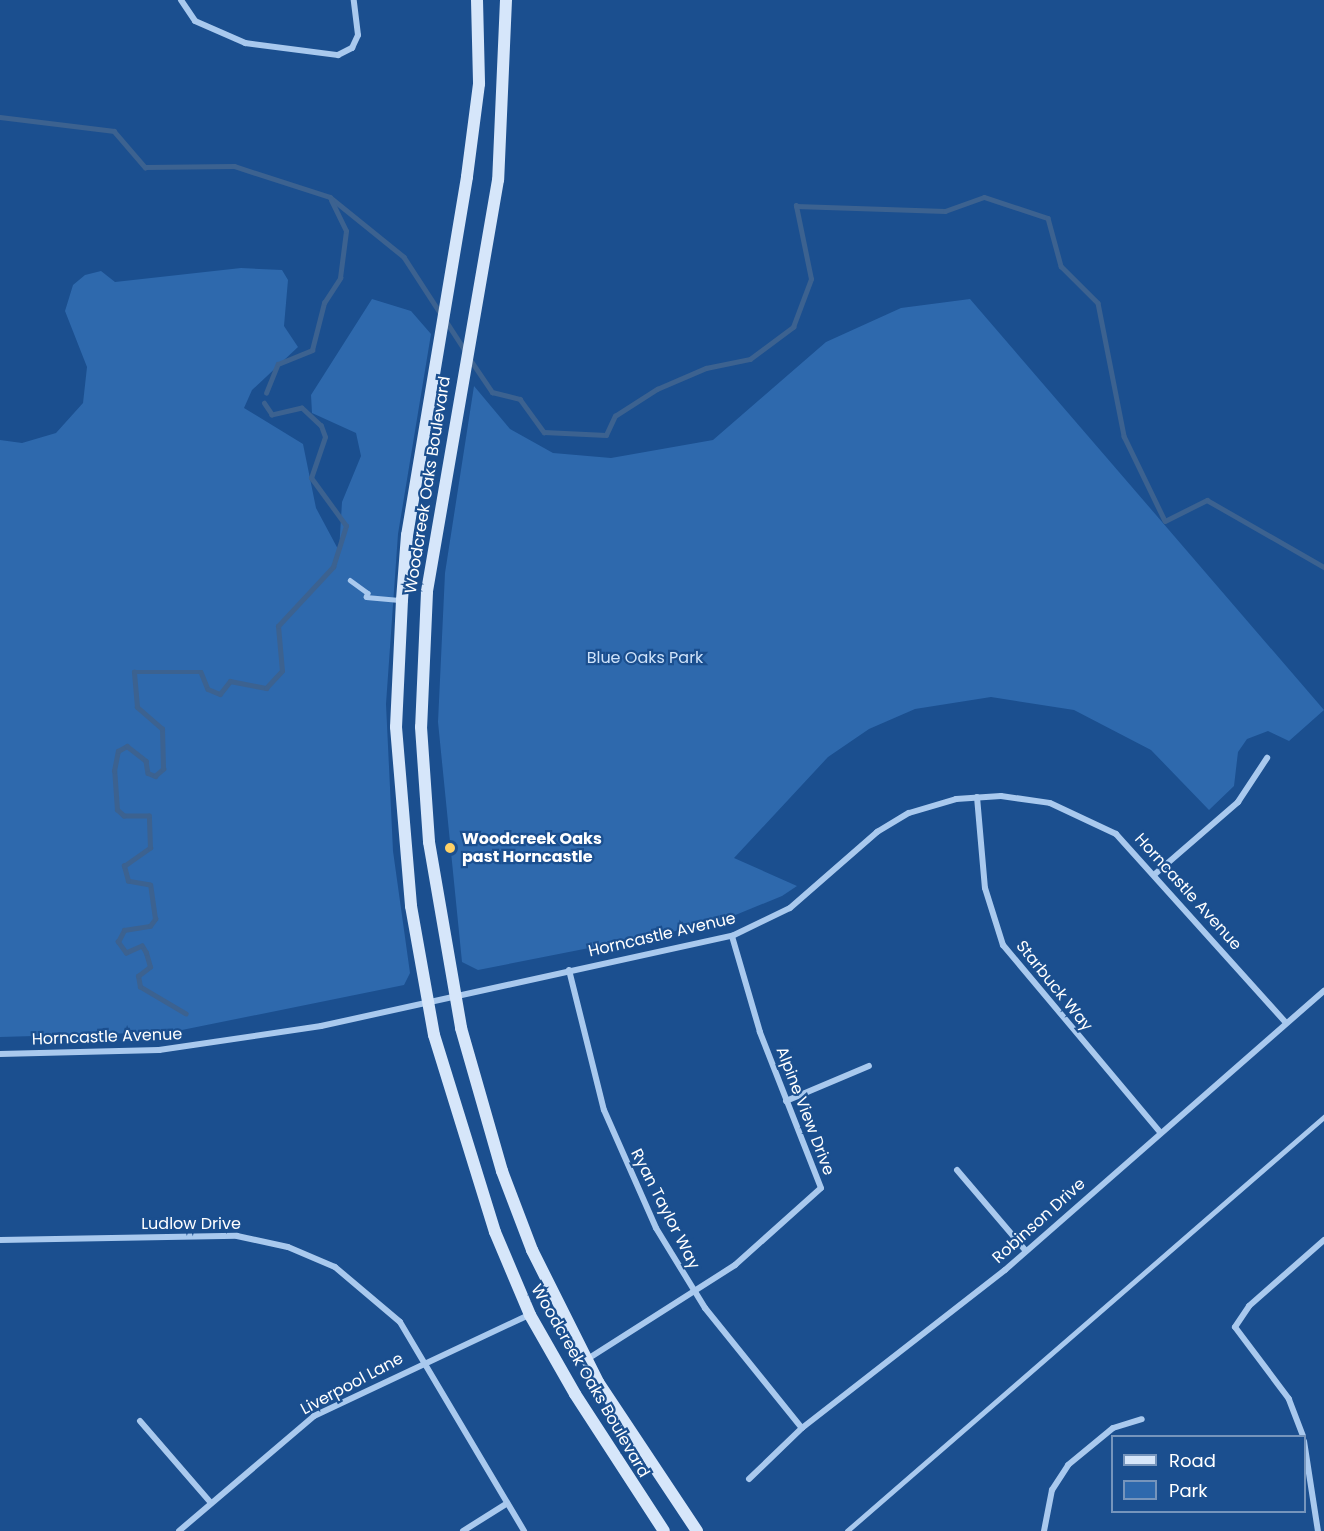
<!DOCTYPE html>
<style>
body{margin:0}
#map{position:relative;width:1324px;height:1531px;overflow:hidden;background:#1b4f8f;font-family:Poppins,sans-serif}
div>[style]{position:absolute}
.green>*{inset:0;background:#2e69ad}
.stream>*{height:4.5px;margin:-2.25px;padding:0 2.25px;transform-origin:2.25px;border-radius:2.25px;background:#3c6290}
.lane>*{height:4.5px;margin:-2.25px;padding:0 2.25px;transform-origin:2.25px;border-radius:2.25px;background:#a9c9ee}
.street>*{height:6px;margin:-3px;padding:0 3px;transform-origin:3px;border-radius:3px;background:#a9c9ee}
.secondary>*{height:12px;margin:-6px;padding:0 6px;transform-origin:6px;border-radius:6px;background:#d6e6fa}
.dots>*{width:16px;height:16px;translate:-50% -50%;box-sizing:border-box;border:3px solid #1b4f8f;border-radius:50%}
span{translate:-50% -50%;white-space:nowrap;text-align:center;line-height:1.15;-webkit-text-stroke:4.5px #1b4f8f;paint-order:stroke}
.street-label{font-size:16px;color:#fff}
.park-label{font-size:16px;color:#cfe3fa}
.poi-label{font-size:16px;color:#fff;font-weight:700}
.left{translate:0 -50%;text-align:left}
.legend{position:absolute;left:1111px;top:1435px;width:195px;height:78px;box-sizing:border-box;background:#1b4f8f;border:2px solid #7695bc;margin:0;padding:8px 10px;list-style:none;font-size:18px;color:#fff}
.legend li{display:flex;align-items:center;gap:12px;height:30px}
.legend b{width:30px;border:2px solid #7695bc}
</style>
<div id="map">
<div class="green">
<i style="clip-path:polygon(241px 268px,282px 270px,288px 280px,284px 326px,298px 347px,252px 390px,244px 408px,303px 444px,316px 508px,339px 551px,342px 502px,361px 456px,356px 433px,312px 413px,311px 395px,372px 299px,411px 311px,431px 334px,398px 534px,386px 704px,393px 851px,410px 973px,404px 985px,172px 1032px,0 1037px,0 440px,22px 443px,56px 433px,83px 403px,87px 367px,65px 311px,73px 285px,85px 275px,101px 271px,115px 282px)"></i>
<i style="clip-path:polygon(970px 299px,1324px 710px,1289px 741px,1268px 731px,1247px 739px,1238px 752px,1234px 786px,1209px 810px,1151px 750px,1074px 710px,991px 697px,915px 709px,869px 729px,828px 757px,734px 858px,797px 886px,782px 896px,716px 923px,478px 970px,462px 962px,438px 722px,445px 573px,474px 386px,510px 429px,553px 453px,611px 458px,713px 440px,826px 342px,901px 308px)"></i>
</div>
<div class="stream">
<i style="left:0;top:117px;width:115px;rotate:7deg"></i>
<i style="left:114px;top:131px;width:48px;rotate:49.3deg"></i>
<i style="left:145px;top:167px;width:89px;rotate:-0.6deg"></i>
<i style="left:234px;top:166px;width:101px;rotate:17.9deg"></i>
<i style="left:330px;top:197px;width:95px;rotate:39deg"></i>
<i style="left:404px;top:257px;width:68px;rotate:57deg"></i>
<i style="left:446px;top:321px;width:37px;rotate:57deg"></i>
<i style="left:470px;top:359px;width:40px;rotate:56deg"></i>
<i style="left:492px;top:392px;width:29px;rotate:14deg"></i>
<i style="left:520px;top:399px;width:41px;rotate:54deg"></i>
<i style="left:544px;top:432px;width:62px;rotate:2.8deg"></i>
<i style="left:606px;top:435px;width:21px;rotate:-65deg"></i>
<i style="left:615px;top:416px;width:50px;rotate:-32.7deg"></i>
<i style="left:657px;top:389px;width:53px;rotate:-23.2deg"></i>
<i style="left:706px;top:368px;width:45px;rotate:-11.6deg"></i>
<i style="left:750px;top:359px;width:54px;rotate:-36.7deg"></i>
<i style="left:793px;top:327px;width:51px;rotate:-69.4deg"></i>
<i style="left:811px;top:279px;width:75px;rotate:-101.6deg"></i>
<i style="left:796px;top:206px;width:149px;rotate:1.9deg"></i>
<i style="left:945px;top:211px;width:41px;rotate:-19.7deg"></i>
<i style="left:984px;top:197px;width:67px;rotate:18.2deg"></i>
<i style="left:1048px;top:218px;width:50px;rotate:74.8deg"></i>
<i style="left:1061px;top:266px;width:52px;rotate:45deg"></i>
<i style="left:1098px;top:303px;width:136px;rotate:78.9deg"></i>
<i style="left:1124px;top:436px;width:94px;rotate:64.2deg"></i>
<i style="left:1165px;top:521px;width:47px;rotate:-26.6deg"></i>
<i style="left:1207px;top:500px;width:135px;rotate:29.8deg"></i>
<i style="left:266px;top:393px;width:31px;rotate:-68deg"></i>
<i style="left:278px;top:364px;width:37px;rotate:-22deg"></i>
<i style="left:312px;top:350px;width:49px;rotate:-75.7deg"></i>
<i style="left:324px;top:303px;width:30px;rotate:-57deg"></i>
<i style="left:340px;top:278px;width:47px;rotate:-82.7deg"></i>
<i style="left:346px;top:231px;width:34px;rotate:-116deg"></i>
<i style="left:186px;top:1014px;width:53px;rotate:-149.6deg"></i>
<i style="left:140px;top:987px;width:11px;rotate:-100deg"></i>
<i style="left:138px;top:976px;width:15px;rotate:-37deg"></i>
<i style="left:150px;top:967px;width:15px;rotate:-106deg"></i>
<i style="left:146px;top:953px;width:8px;rotate:-120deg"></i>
<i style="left:142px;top:946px;width:17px;rotate:156deg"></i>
<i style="left:126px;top:953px;width:14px;rotate:-126deg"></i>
<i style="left:118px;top:942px;width:13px;rotate:-63deg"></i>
<i style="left:124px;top:930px;width:26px;rotate:-9deg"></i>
<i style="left:150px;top:926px;width:9px;rotate:-54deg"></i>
<i style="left:155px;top:919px;width:34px;rotate:-98deg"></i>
<i style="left:150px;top:885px;width:22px;rotate:-170deg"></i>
<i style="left:128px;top:881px;width:16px;rotate:-105deg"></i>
<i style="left:124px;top:866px;width:32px;rotate:-35deg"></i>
<i style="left:150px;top:848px;width:32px;rotate:-92deg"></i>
<i style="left:149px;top:816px;width:25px;rotate:180deg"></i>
<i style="left:124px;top:816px;width:9px;rotate:-139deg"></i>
<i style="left:117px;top:810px;width:39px;rotate:-94deg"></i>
<i style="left:114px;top:771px;width:20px;rotate:-79deg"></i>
<i style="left:118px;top:751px;width:10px;rotate:-29deg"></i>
<i style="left:127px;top:746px;width:24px;rotate:38deg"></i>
<i style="left:146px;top:761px;width:12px;rotate:81deg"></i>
<i style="left:148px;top:773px;width:8px;rotate:23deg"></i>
<i style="left:155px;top:776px;width:11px;rotate:-41deg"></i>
<i style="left:163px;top:769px;width:40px;rotate:-91.4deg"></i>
<i style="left:162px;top:729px;width:33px;rotate:-139deg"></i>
<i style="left:137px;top:707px;width:35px;rotate:-95deg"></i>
<i style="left:134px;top:672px;width:67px"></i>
<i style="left:201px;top:672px;width:18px;rotate:68deg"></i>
<i style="left:208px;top:689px;width:13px;rotate:23deg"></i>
<i style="left:220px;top:694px;width:16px;rotate:-52deg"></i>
<i style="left:230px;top:681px;width:37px;rotate:11deg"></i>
<i style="left:266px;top:688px;width:23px;rotate:-47deg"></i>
<i style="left:282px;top:671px;width:45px;rotate:-95.1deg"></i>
<i style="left:278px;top:626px;width:81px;rotate:-47deg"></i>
<i style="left:333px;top:567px;width:43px;rotate:-72.4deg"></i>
<i style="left:346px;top:526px;width:59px;rotate:-126.1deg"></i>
<i style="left:311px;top:478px;width:43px;rotate:-71.1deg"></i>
<i style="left:325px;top:437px;width:12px;rotate:-110deg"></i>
<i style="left:321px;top:426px;width:26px;rotate:-137deg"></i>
<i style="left:302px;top:408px;width:31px;rotate:167deg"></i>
<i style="left:272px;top:415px;width:14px;rotate:-124deg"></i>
</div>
<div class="lane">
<i style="left:350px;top:580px;width:22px;rotate:36deg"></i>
<i style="left:368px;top:593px;width:4px;rotate:117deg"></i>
<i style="left:366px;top:597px;width:33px;rotate:5deg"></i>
<i style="left:847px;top:1531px;width:632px;rotate:-40.96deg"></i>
</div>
<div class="street">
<i style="left:181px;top:0;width:25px;rotate:56deg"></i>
<i style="left:195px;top:21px;width:55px;rotate:23.7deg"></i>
<i style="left:245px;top:43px;width:94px;rotate:7.4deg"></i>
<i style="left:338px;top:55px;width:16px;rotate:-27deg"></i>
<i style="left:352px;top:48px;width:14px;rotate:-65deg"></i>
<i style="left:358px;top:35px;width:35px;rotate:-97deg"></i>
<i style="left:977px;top:797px;width:91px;rotate:85deg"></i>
<i style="left:985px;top:888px;width:60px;rotate:72.5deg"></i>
<i style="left:1003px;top:945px;width:243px;rotate:50deg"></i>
<i style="left:1155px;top:874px;width:110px;rotate:-40.9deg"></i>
<i style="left:1238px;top:802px;width:53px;rotate:-56.6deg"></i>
<i style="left:569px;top:970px;width:144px;rotate:76deg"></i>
<i style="left:604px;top:1110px;width:129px;rotate:66.2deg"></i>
<i style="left:656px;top:1228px;width:94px;rotate:58.5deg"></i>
<i style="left:705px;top:1308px;width:154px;rotate:51.1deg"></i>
<i style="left:0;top:1054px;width:159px;rotate:-1.4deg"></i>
<i style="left:159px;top:1050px;width:164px;rotate:-8.4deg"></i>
<i style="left:321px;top:1026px;width:421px;rotate:-12.4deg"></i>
<i style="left:732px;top:936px;width:64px;rotate:-25.8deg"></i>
<i style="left:790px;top:908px;width:116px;rotate:-41.1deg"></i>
<i style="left:877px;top:832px;width:37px;rotate:-31deg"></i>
<i style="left:909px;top:813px;width:49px;rotate:-16.6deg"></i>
<i style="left:956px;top:799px;width:45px;rotate:-3.8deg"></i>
<i style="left:1001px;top:796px;width:49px;rotate:8.1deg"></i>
<i style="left:1050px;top:803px;width:73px;rotate:25.2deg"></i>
<i style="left:1116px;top:834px;width:253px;rotate:48deg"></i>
<i style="left:786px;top:1101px;width:90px;rotate:-22.9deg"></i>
<i style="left:957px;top:1170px;width:106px;rotate:49.6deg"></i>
<i style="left:0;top:1240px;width:237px;rotate:-1deg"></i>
<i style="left:237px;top:1236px;width:52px;rotate:12.2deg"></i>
<i style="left:288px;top:1247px;width:51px;rotate:23.1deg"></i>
<i style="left:335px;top:1267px;width:85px;rotate:40.2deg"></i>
<i style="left:400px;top:1322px;width:243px;rotate:59.3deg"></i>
<i style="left:586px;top:1360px;width:177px;rotate:-32.5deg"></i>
<i style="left:735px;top:1265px;width:115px;rotate:-41.8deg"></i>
<i style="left:821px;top:1188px;width:168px;rotate:-111.4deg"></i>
<i style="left:760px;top:1032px;width:100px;rotate:-106.3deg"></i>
<i style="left:140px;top:1421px;width:108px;rotate:49.1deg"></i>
<i style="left:1303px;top:1436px;width:40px;rotate:-111deg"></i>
<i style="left:1289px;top:1399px;width:90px;rotate:-126.9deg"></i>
<i style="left:1235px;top:1327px;width:25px;rotate:-56deg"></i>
<i style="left:1249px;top:1306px;width:100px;rotate:-41.3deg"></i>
<i style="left:1304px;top:1441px;width:91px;rotate:81.2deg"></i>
<i style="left:749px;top:1479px;width:74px;rotate:-43.9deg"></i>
<i style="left:802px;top:1428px;width:257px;rotate:-37.9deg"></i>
<i style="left:1005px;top:1270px;width:424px;rotate:-41.2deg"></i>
<i style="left:179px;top:1531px;width:177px;rotate:-40.4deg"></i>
<i style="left:314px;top:1416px;width:238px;rotate:-25.2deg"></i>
<i style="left:463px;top:1531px;width:51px;rotate:-32.1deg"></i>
<i style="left:1044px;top:1531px;width:42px;rotate:-79deg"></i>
<i style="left:1052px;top:1490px;width:30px;rotate:-57deg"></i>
<i style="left:1068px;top:1465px;width:58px;rotate:-39.4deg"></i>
<i style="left:1113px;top:1428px;width:30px;rotate:-17deg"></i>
</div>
<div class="secondary">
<i style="left:477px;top:0;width:84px;rotate:88.6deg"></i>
<i style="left:479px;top:84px;width:94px;rotate:97.4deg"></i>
<i style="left:467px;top:177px;width:363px;rotate:99.5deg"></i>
<i style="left:407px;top:535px;width:65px;rotate:94.4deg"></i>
<i style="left:402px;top:600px;width:127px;rotate:92.7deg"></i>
<i style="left:396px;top:727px;width:180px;rotate:85.2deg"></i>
<i style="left:411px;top:906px;width:131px;rotate:79.9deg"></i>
<i style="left:434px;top:1035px;width:206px;rotate:72.8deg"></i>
<i style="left:495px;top:1232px;width:90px;rotate:67.1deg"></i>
<i style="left:530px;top:1315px;width:91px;rotate:60.3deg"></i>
<i style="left:575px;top:1394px;width:163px;rotate:57deg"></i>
<i style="left:506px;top:0;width:180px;rotate:92.5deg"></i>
<i style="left:498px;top:180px;width:418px;rotate:99.8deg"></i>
<i style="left:427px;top:592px;width:135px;rotate:92.5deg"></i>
<i style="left:421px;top:727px;width:115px;rotate:86deg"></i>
<i style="left:429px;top:842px;width:189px;rotate:80.2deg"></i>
<i style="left:461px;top:1028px;width:149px;rotate:74deg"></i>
<i style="left:502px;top:1171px;width:85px;rotate:69.2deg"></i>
<i style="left:532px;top:1250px;width:148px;rotate:63.4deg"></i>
<i style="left:598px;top:1382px;width:179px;rotate:56.4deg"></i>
</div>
<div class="dots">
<i style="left:450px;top:848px;background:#ffd166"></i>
</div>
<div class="street-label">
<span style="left:428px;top:485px;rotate:-81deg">Woodcreek Oaks Boulevard</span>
<span style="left:1188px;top:892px;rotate:48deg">Horncastle Avenue</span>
<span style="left:662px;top:935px;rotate:-13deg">Horncastle Avenue</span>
<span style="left:1054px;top:986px;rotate:51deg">Starbuck Way</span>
<span style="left:107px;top:1037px;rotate:-2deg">Horncastle Avenue</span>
<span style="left:805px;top:1111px;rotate:69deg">Alpine View Drive</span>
<span style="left:665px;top:1209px;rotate:63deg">Ryan Taylor Way</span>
<span style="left:1039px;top:1221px;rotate:-42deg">Robinson Drive</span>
<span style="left:191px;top:1224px">Ludlow Drive</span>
<span style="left:590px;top:1381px;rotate:60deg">Woodcreek Oaks Boulevard</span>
<span style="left:352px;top:1384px;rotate:-28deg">Liverpool Lane</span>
</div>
<div class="park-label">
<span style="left:645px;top:658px">Blue Oaks Park</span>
</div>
<div class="poi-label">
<span class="left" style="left:462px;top:848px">Woodcreek Oaks<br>past Horncastle</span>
</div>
<ul class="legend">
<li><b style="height:8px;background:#d6e6fa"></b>Road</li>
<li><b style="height:16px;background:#2e69ad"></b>Park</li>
</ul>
</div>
